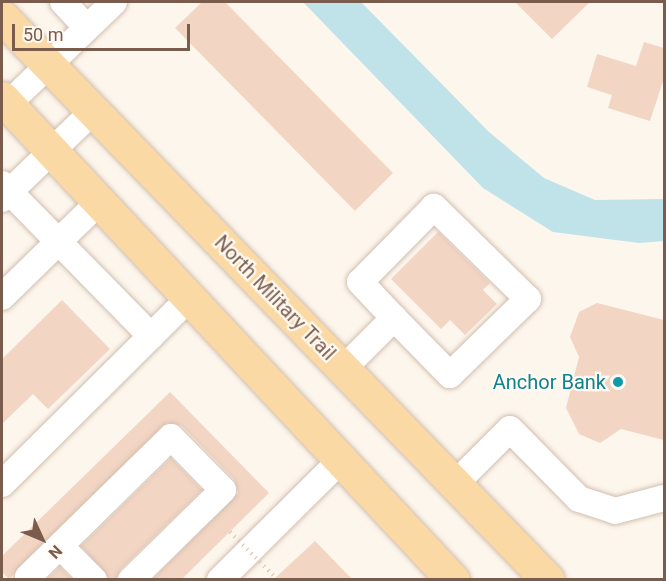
<!DOCTYPE html>
<style>
body{margin:0}
#map{position:relative;width:666px;height:581px;overflow:hidden;background:#fdf6ec;font-family:Roboto,sans-serif}
div>[style]{position:absolute}
.water>*{inset:0;background:#bfe3e8}
.building>*{inset:0;background:#f3d5c3}
.roads{filter:drop-shadow(0 0 2px #d1beb0) drop-shadow(0 0 2px #d1beb0)}
.minor>*{height:26px;margin:-13px;padding:0 13px;transform-origin:13px;border-radius:13px;background:#fff}
.major>*{height:33px;margin:-16.5px;padding:0 16.5px;transform-origin:16.5px;border-radius:16.5px;background:#fbd9a5}
.path-bridge>*{height:4px;margin-top:-2px;transform-origin:0;background:repeating-linear-gradient(90deg,#d9b8a5 0 1.5px,transparent 0 6px)}
.dots>*{width:16px;height:16px;translate:-50% -50%;box-sizing:border-box;border:3px solid #fffaf3;border-radius:50%}
span{translate:-50% -50%;white-space:nowrap;text-align:center;line-height:1.15;-webkit-text-stroke:4.5px #fffaf3;paint-order:stroke}
.street-label{font-size:20px;color:#7a5c4d}
.culture-label{font-size:20px;color:#0d838f}
.right{translate:-100% -50%;text-align:right}
.frame{position:absolute;inset:0;border:3px solid #7a5c4d;pointer-events:none}
.north{position:absolute;left:12px;top:509px;width:60px;height:60px;-webkit-text-stroke:4px #fffaf3;paint-order:stroke;rotate:134deg;font-size:16px;font-weight:700;line-height:24px;text-align:center;color:#7a5c4d}
.north::after{content:'';display:block;margin:auto;width:21px;height:27px;background:#7a5c4d;clip-path:polygon(50% 0,100% 100%,50% 72%,0 100%)}
.scale{position:absolute;left:12px;top:24px;width:178px;height:27px;box-sizing:border-box;border:3px solid #7a5c4d;border-top:0;padding-left:8px;font-size:18px;line-height:21px;white-space:nowrap;color:#7a5c4d;-webkit-text-stroke:4px #fffaf3;paint-order:stroke}
</style>
<div id="map">
<div class="water">
<i style="clip-path:polygon(303px 2px,361px 2px,489px 132px,544px 178px,595px 200px,664px 199px,664px 241px,639px 243px,553px 232px,483px 188px)"></i>
</div>
<div class="building">
<i style="clip-path:polygon(202px 2px,225px 2px,393px 173px,355px 211px,175px 28px)"></i>
<i style="clip-path:polygon(515px 2px,590px 2px,552px 39px)"></i>
<i style="clip-path:polygon(644px 42px,664px 48px,664px 78px,650px 121px,608px 108px,612px 95px,587px 87px,597px 54px,636px 66px)"></i>
<i style="clip-path:polygon(438px 232px,490px 283px,483px 290px,497px 304px,465px 335px,450px 320px,441px 329px,391px 279px)"></i>
<i style="clip-path:polygon(62px 300px,110px 349px,48px 409px,33px 394px,2px 424px,2px 359px)"></i>
<i style="clip-path:polygon(597px 303px,664px 320px,664px 440px,621px 429px,600px 443px,579px 434px,566px 408px,579px 357px,570px 337px,579px 312px)"></i>
<i style="clip-path:polygon(170px 392px,269px 493px,182px 579px,153px 579px,238px 493px,234px 479px,182px 426px,167px 423px,9px 579px,2px 572px,2px 556px)"></i>
<i style="clip-path:polygon(171px 458px,202px 490px,121px 569px,116px 579px,109px 579px,81px 546px)"></i>
<i style="clip-path:polygon(315px 541px,352px 579px,274px 579px)"></i>
<i style="clip-path:polygon(60px 567px,72px 579px,47px 579px)"></i>
</div>
<div class="roads">
<div class="minor">
<i style="left:63px;top:2px;width:35px;rotate:47deg"></i>
<i style="left:8px;top:104px;width:147px;rotate:-43.9deg"></i>
<i style="left:2px;top:184px;width:213px;rotate:45.6deg"></i>
<i style="left:2px;top:199px;width:127px;rotate:-44deg"></i>
<i style="left:2px;top:297px;width:137px;rotate:-44.4deg"></i>
<i style="left:344px;top:368px;width:71px;rotate:-45deg"></i>
<i style="left:394px;top:318px;width:80px;rotate:45.5deg"></i>
<i style="left:450px;top:375px;width:109px;rotate:-44.3deg"></i>
<i style="left:528px;top:299px;width:132px;rotate:-135.6deg"></i>
<i style="left:434px;top:207px;width:105px;rotate:134.6deg"></i>
<i style="left:360px;top:282px;width:50px;rotate:46.6deg"></i>
<i style="left:456px;top:483px;width:76px;rotate:-45deg"></i>
<i style="left:510px;top:429px;width:98px;rotate:45.4deg"></i>
<i style="left:579px;top:499px;width:38px;rotate:18deg"></i>
<i style="left:615px;top:511px;width:51px;rotate:-14.9deg"></i>
<i style="left:2px;top:484px;width:267px;rotate:-44.8deg"></i>
<i style="left:60px;top:546px;width:48px;rotate:45deg"></i>
<i style="left:31px;top:580px;width:4px;rotate:-135deg"></i>
<i style="left:28px;top:577px;width:200px;rotate:-44.4deg"></i>
<i style="left:171px;top:437px;width:74px;rotate:45.5deg"></i>
<i style="left:223px;top:490px;width:129px;rotate:135.6deg"></i>
<i style="left:220px;top:580px;width:172px;rotate:-44.8deg"></i>
</div>
<div class="major">
<i style="left:2px;top:17px;width:784px;rotate:45.88deg"></i>
<i style="left:2px;top:98px;width:660px;rotate:46.9deg"></i>
</div>
</div>
<div class="path-bridge">
<i style="left:230px;top:532px;width:65px;rotate:45deg"></i>
</div>
<div class="dots">
<i style="left:618px;top:382px;background:#0f9aa8"></i>
</div>
<div class="street-label">
<span style="left:275px;top:298px;rotate:46deg">North Military Trail</span>
</div>
<div class="culture-label">
<span class="right" style="left:606px;top:382px">Anchor Bank</span>
</div>
<div class="frame"></div>
<div class="north">N</div>
<div class="scale">50 m</div>
</div>
